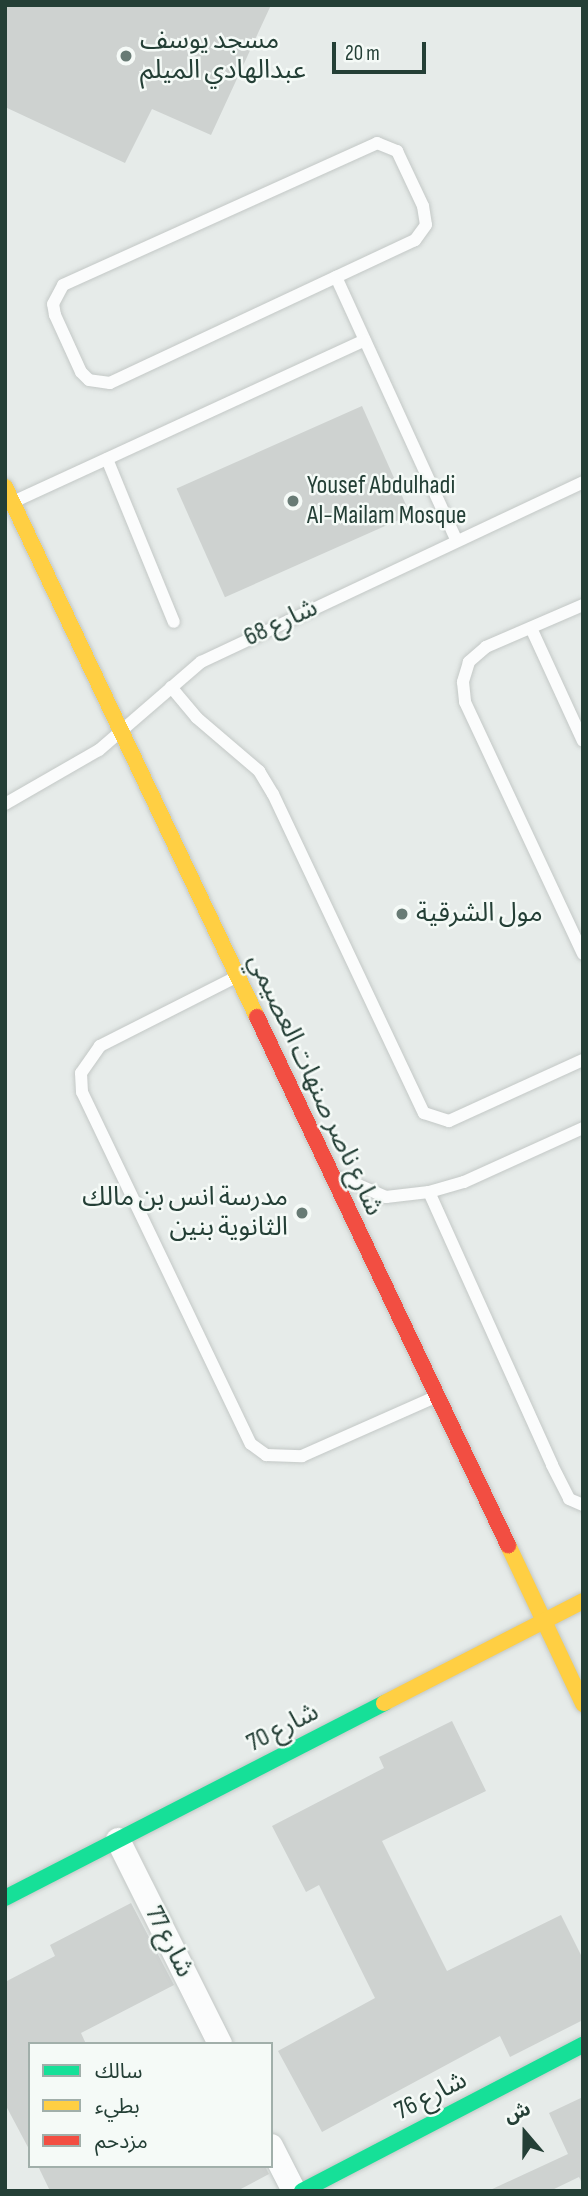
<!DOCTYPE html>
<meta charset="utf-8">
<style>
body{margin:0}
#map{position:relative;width:588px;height:2196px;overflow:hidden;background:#e6ebe9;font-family:"Sofia Sans Condensed","Noto Sans Arabic",sans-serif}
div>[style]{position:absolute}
.building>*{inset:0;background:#ced2d0;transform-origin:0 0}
.roads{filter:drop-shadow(0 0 2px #c3c8c6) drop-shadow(0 0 2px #c3c8c6)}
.lane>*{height:12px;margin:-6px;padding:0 6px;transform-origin:6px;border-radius:6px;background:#fbfcfc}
.street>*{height:24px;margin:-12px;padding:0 12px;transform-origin:12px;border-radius:12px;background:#fbfcfc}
.fast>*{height:16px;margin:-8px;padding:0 8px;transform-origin:8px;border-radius:8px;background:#16e098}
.slow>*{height:16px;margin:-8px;padding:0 8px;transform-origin:8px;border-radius:8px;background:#ffcf43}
.jam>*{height:16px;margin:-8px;padding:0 8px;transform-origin:8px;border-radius:8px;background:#f24e42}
.dots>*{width:19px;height:19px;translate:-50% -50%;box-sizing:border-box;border:4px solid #f5faf7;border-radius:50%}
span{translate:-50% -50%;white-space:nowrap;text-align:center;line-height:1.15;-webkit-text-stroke:5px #f5faf7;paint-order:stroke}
.poi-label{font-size:26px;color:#243f36}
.left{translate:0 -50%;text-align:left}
.right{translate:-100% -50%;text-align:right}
.street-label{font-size:26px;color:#243f36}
.frame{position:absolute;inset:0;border:7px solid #243f36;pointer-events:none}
.legend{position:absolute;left:28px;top:2042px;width:245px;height:126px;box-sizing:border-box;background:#f5faf7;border:2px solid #a1afaa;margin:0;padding:9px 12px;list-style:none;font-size:21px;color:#243f36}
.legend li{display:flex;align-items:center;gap:14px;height:35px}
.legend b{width:35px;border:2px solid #a1afaa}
.north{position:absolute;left:490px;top:2098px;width:70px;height:70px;-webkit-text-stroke:5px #f5faf7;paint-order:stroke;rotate:340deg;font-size:19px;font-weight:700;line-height:28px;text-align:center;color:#243f36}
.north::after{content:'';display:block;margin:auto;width:24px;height:32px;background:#243f36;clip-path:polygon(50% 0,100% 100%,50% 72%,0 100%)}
.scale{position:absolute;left:332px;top:42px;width:94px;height:32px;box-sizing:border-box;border:4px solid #243f36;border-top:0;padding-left:9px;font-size:21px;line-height:24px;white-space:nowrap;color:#243f36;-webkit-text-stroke:5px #f5faf7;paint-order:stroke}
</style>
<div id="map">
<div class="building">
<i style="clip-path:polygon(5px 5px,271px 5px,211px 135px,152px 109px,125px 163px,5px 107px)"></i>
<i style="left:362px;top:406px;width:119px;height:203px;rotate:66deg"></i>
<i style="clip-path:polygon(452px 1721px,486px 1791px,382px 1841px,447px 1971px,561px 1915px,583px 1959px,583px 2020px,510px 2057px,500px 2036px,322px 2132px,278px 2051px,375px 1998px,319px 1885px,306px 1892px,272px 1826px,384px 1768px,379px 1757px)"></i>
<i style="clip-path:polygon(131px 1903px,174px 1985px,81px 2033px,86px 2044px,30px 2044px,30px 2151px,5px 2104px,5px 1982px,55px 1956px,50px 1945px)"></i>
<i style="clip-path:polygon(583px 2097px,583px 2185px,579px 2177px,550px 2191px,488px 2191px,568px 2154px,549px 2113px)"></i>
<i style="clip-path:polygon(38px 2166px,265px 2166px,269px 2174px,237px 2191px,50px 2191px)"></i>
</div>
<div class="roads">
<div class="lane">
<i style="left:377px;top:143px;width:22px;rotate:22deg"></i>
<i style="left:397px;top:151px;width:61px;rotate:64.7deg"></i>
<i style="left:423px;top:206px;width:19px;rotate:81deg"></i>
<i style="left:426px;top:225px;width:19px;rotate:126deg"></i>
<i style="left:415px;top:240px;width:337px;rotate:154.9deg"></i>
<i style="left:110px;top:383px;width:21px;rotate:-172deg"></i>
<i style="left:89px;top:380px;width:11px;rotate:-135deg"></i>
<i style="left:81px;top:372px;width:63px;rotate:-114.5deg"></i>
<i style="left:55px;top:315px;width:11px;rotate:-100deg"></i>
<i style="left:53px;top:304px;width:21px;rotate:-62deg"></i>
<i style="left:63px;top:285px;width:345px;rotate:-24.3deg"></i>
<i style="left:336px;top:277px;width:290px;rotate:65.4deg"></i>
<i style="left:107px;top:459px;width:176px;rotate:67.7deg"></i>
<i style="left:13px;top:502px;width:387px;rotate:-24.7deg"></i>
<i style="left:583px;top:605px;width:106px;rotate:156.6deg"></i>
<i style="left:486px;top:647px;width:23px;rotate:139deg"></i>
<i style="left:469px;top:662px;width:21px;rotate:107deg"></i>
<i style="left:463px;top:682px;width:20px;rotate:84deg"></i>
<i style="left:465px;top:702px;width:278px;rotate:64.9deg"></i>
<i style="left:531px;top:628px;width:124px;rotate:65.3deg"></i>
<i style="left:171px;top:687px;width:40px;rotate:50deg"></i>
<i style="left:197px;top:718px;width:82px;rotate:40.5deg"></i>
<i style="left:259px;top:771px;width:27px;rotate:59deg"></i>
<i style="left:273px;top:794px;width:353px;rotate:64.7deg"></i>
<i style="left:424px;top:1113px;width:26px;rotate:18deg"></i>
<i style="left:449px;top:1121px;width:147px;rotate:-24.5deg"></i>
<i style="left:5px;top:804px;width:108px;rotate:-29.9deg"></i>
<i style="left:99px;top:750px;width:135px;rotate:-40.8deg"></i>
<i style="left:201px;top:662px;width:422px;rotate:-25.2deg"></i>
<i style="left:236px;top:977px;width:153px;rotate:153.1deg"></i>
<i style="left:100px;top:1046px;width:33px;rotate:125deg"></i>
<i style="left:81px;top:1073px;width:19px;rotate:87deg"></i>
<i style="left:82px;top:1092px;width:390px;rotate:64.4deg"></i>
<i style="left:251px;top:1444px;width:19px;rotate:36deg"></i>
<i style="left:266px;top:1455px;width:36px;rotate:2deg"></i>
<i style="left:302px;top:1456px;width:145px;rotate:-23.9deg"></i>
<i style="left:342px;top:1178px;width:48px;rotate:23.4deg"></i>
<i style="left:386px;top:1197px;width:43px;rotate:-6.6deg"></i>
<i style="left:429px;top:1192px;width:36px;rotate:-16deg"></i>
<i style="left:464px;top:1182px;width:131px;rotate:-24.4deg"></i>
<i style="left:429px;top:1192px;width:299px;rotate:65.7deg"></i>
<i style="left:552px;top:1465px;width:38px;rotate:63deg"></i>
<i style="left:569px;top:1499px;width:15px;rotate:23deg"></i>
</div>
<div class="street">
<i style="left:118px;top:1840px;width:228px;rotate:63.4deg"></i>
<i style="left:271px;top:2146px;width:51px;rotate:62.9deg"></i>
</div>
<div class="fast">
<i style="left:5px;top:1898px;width:426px;rotate:-27.2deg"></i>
<i style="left:302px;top:2191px;width:317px;rotate:-27.5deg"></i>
</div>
<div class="slow">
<i style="left:5px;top:487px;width:587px;rotate:64.57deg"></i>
<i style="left:508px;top:1545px;width:176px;rotate:64.7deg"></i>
<i style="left:384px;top:1703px;width:224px;rotate:-27.1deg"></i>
</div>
<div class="jam">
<i style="left:257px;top:1017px;width:585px;rotate:64.57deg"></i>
</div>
</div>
<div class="dots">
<i style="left:126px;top:56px;background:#687b75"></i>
<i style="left:293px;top:501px;background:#687b75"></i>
<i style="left:402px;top:914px;background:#687b75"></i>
<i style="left:302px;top:1213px;background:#687b75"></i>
</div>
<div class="poi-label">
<span class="left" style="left:140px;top:56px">مسجد يوسف<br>عبدالهادي الميلم</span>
<span class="left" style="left:307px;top:501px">Yousef Abdulhadi<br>Al-Mailam Mosque</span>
<span class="left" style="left:416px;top:914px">مول الشرقية</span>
<span class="right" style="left:288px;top:1213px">مدرسة انس بن مالك<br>الثانوية بنين</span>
</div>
<div class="street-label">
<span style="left:281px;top:623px;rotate:-25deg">شارع 68</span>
<span style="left:315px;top:1085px;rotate:65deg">شارع ناصر صنهات العصيمي</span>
<span style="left:283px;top:1728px;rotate:-27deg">شارع 70</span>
<span style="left:169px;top:1942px;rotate:63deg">شارع 77</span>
<span style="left:431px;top:2096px;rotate:-27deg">شارع 76</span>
</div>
<div class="frame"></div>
<ul class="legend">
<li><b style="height:9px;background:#16e098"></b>سالك</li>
<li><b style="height:9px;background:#ffcf43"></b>بطيء</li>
<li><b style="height:9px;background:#f24e42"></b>مزدحم</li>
</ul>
<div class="north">ش</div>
<div class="scale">20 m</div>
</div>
